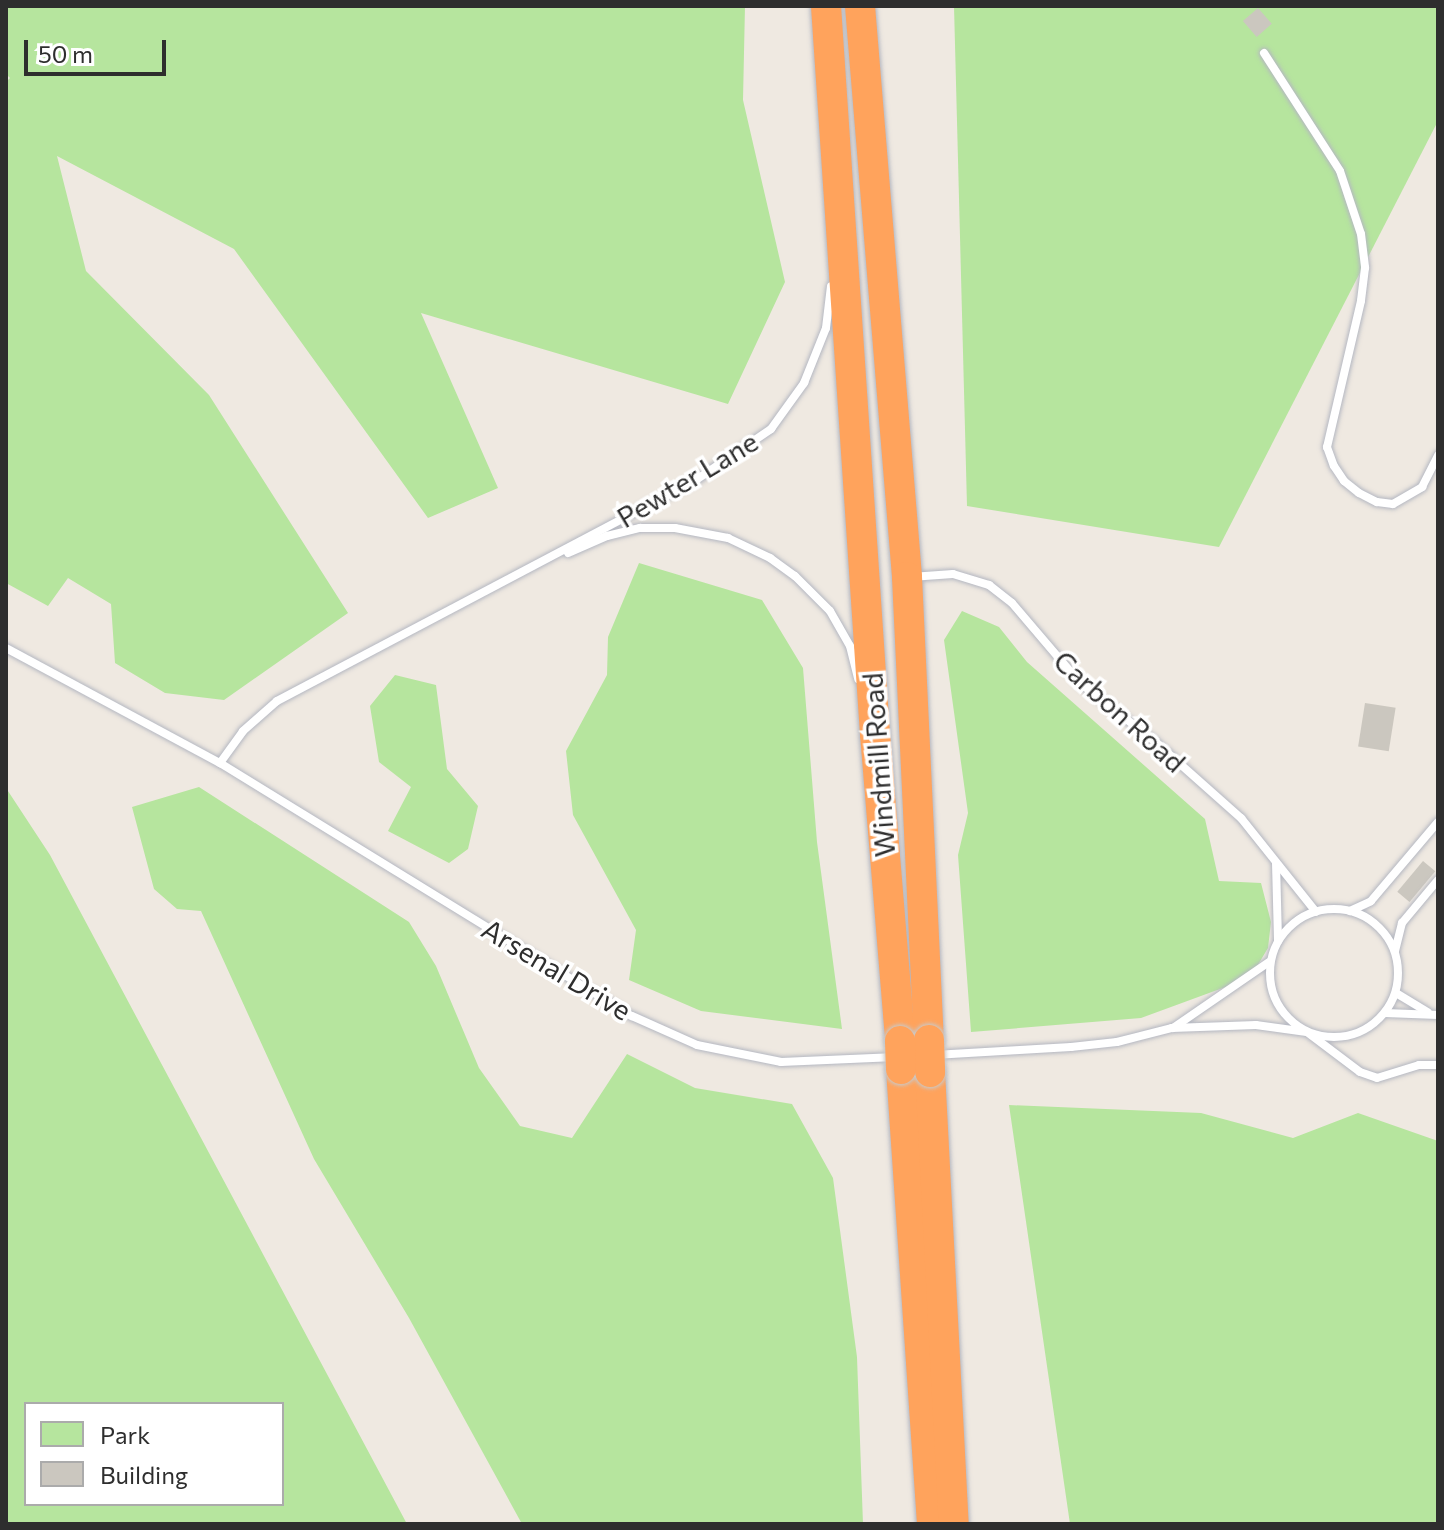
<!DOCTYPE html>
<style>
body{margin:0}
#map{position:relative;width:1444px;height:1530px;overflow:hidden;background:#efe9e1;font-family:Commissioner,sans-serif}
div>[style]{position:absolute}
.green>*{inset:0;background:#b6e59e}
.building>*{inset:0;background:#cbc7bf;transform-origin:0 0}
.roads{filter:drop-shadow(0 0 2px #b4b7c1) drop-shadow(0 0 2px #b4b7c1)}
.lane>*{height:8px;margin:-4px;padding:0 4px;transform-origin:4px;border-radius:4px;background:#fff}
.lane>.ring{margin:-4px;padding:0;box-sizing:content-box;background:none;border:8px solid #fff;border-radius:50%}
.highway>*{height:30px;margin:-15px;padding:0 15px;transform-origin:15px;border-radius:15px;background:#ffa35c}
.bridges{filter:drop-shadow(0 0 2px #c9c9c9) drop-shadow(0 0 2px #c9c9c9)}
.highway-bridge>*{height:30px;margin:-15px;padding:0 15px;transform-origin:15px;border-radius:15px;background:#ffa35c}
span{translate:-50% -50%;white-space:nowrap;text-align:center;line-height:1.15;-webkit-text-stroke:7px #fff;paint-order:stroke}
.street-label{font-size:28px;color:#2e2e2e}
.frame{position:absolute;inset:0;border:8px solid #2e2e2e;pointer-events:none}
.legend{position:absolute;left:24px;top:1402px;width:260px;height:104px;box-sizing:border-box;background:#fff;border:2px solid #ababab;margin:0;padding:10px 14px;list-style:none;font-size:24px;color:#2e2e2e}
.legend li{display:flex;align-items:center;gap:16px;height:40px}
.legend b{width:40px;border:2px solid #ababab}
.scale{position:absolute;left:24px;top:40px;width:142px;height:36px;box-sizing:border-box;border:4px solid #2e2e2e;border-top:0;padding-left:10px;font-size:24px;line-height:28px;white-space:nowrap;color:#2e2e2e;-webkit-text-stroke:6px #fff;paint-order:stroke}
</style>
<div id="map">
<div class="green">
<i style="clip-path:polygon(6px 6px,745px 6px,743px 100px,785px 282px,728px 404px,421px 313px,498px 488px,428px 518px,234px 249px,57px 156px,86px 271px,209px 395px,348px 613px,224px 700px,165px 693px,115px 663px,111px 604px,68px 578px,48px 606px,6px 583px,6px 82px,10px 78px,6px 74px)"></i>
<i style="clip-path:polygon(954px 6px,1438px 6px,1438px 121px,1219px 547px,967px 506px)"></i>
<i style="clip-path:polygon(639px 563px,762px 600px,803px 668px,817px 842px,842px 1029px,701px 1011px,629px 980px,636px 930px,573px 815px,566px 751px,607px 675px,608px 637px)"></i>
<i style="clip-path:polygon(962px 611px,999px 627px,1027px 662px,1205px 819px,1219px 881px,1261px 883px,1271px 922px,1268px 948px,1250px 978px,1141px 1018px,971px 1032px,958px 855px,968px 813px,944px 640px)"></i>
<i style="clip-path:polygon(395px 675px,436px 685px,447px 769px,478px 806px,468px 849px,449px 863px,388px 831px,411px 787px,379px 762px,370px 706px)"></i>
<i style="clip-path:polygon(199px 787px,409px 922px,436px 966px,479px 1068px,520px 1126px,572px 1138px,627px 1054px,695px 1088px,792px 1104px,833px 1178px,857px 1357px,863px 1524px,522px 1524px,409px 1318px,314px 1159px,201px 911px,177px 909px,154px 889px,132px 807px)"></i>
<i style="clip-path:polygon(evenodd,6px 788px,50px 855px,407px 1524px,6px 1524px,6px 788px,282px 1404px,282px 1504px,26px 1504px,26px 1404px,282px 1404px)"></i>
<i style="clip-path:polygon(1009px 1105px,1201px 1113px,1293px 1138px,1358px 1113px,1438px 1141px,1438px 1524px,1070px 1524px)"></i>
</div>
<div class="building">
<i style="left:1258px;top:8px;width:21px;height:20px;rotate:49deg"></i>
<i style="left:1365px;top:703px;width:31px;height:44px;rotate:9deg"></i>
<i style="left:1423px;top:861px;width:16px;height:40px;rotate:40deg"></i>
</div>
<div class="roads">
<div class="lane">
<i style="left:1264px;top:53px;width:140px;rotate:57.2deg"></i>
<i style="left:1340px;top:171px;width:66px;rotate:71.6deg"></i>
<i style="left:1361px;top:234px;width:34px;rotate:83deg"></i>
<i style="left:1365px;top:268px;width:33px;rotate:97deg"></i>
<i style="left:1361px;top:301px;width:150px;rotate:103.1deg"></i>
<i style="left:1327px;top:447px;width:20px;rotate:70deg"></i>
<i style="left:1334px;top:466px;width:18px;rotate:56deg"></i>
<i style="left:1344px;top:481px;width:19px;rotate:39deg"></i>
<i style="left:1359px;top:493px;width:20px;rotate:27deg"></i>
<i style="left:1377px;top:502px;width:16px;rotate:7deg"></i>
<i style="left:1393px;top:504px;width:34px;rotate:-30deg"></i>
<i style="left:1422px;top:487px;width:36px;rotate:-63deg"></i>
<i style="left:568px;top:553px;width:43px;rotate:-23.6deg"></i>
<i style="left:607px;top:536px;width:34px;rotate:-14deg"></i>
<i style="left:640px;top:528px;width:35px"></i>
<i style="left:675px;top:528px;width:54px;rotate:10.7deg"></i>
<i style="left:728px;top:538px;width:47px;rotate:25.5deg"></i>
<i style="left:770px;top:558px;width:31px;rotate:36deg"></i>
<i style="left:795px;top:576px;width:49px;rotate:45deg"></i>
<i style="left:830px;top:611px;width:40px;rotate:60.3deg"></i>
<i style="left:850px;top:646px;width:34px;rotate:76deg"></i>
<i style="left:911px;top:577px;width:42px;rotate:-4.1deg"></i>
<i style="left:953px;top:574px;width:38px;rotate:17deg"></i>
<i style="left:989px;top:585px;width:29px;rotate:38deg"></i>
<i style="left:1012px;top:603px;width:105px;rotate:49.6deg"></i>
<i style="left:1080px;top:683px;width:93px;rotate:38deg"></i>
<i style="left:1153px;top:740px;width:118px;rotate:41.6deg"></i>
<i style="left:1241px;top:818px;width:120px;rotate:51.4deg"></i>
<i style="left:6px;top:648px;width:243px;rotate:28.3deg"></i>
<i style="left:220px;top:763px;width:483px;rotate:31.6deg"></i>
<i style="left:632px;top:1016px;width:71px;rotate:24deg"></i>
<i style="left:697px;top:1045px;width:86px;rotate:11.4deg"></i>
<i style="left:781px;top:1062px;width:115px;rotate:-2.5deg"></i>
<i style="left:220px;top:763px;width:39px;rotate:-54deg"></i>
<i style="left:243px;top:731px;width:45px;rotate:-41.4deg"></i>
<i style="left:277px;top:701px;width:474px;rotate:-27.8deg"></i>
<i style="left:696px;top:480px;width:91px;rotate:-34.2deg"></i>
<i style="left:771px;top:429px;width:57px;rotate:-54.3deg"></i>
<i style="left:804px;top:383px;width:59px;rotate:-68.2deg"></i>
<i style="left:826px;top:328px;width:42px;rotate:-83.2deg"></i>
<i style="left:1276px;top:863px;width:78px;rotate:88.5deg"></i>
<i class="ring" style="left:1270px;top:909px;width:120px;height:120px"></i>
<i style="left:1350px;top:911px;width:23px;rotate:-25deg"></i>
<i style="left:1371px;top:901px;width:104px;rotate:-49.7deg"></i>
<i style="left:1395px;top:951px;width:29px;rotate:-76deg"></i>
<i style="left:1402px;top:923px;width:56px;rotate:-50.1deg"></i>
<i style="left:1396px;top:993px;width:37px;rotate:31deg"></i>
<i style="left:1385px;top:1013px;width:53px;rotate:2.2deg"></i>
<i style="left:1173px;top:1028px;width:116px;rotate:-34.5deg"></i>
<i style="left:934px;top:1055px;width:137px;rotate:-3.3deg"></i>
<i style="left:1071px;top:1047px;width:46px;rotate:-6.2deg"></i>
<i style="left:1117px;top:1042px;width:57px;rotate:-14.3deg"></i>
<i style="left:1172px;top:1028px;width:84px;rotate:-2deg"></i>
<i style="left:1256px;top:1025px;width:51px;rotate:7.8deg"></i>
<i style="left:1307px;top:1032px;width:66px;rotate:37deg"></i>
<i style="left:1360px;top:1072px;width:18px;rotate:19deg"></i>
<i style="left:1377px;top:1078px;width:44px;rotate:-17.2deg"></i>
<i style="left:1419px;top:1065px;width:19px"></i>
</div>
<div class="highway">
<i style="left:826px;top:6px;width:730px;rotate:86.15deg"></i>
<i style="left:875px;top:734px;width:308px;rotate:85.3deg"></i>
<i style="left:860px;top:6px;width:573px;rotate:85.29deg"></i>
<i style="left:907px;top:577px;width:464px;rotate:87.3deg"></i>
<i style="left:901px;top:1069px;width:456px;rotate:86.1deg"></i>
<i style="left:930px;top:1072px;width:453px;rotate:87deg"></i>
</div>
</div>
<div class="bridges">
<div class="highway-bridge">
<i style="left:929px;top:1040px;width:32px;rotate:88deg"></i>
<i style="left:900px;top:1041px;width:28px;rotate:88deg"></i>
</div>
</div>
<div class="street-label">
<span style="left:687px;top:479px;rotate:-31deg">Pewter Lane</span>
<span style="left:1120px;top:711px;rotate:42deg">Carbon Road</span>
<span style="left:878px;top:765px;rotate:-94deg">Windmill Road</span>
<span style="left:557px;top:969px;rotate:31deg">Arsenal Drive</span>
</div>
<div class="frame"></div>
<ul class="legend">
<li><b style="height:22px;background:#b6e59e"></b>Park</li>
<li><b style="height:22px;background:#cbc7bf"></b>Building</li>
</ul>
<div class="scale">50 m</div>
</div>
